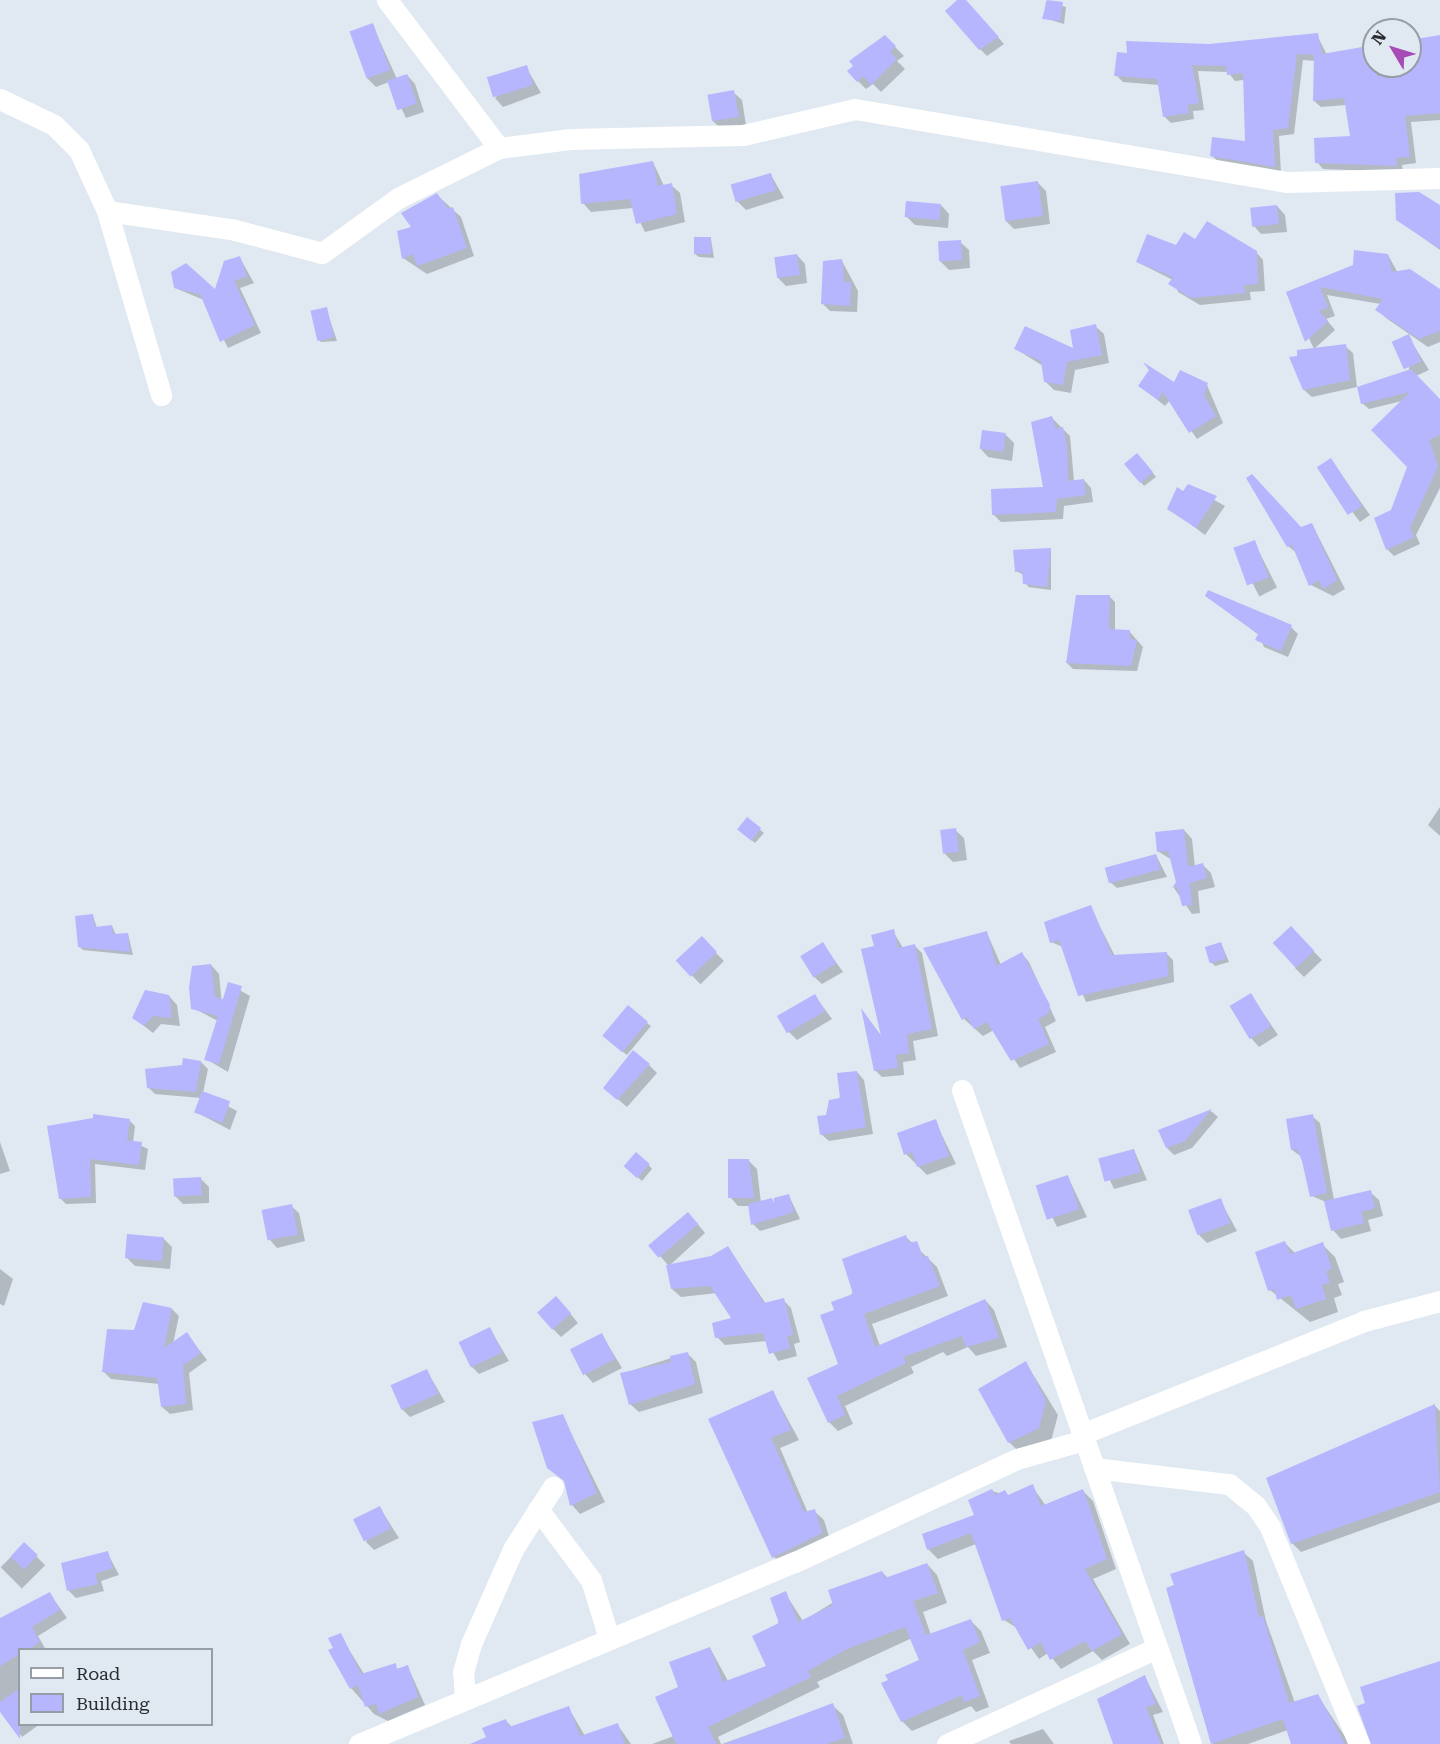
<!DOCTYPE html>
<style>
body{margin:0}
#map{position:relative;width:1440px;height:1744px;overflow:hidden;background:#e0e8f2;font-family:"Roboto Serif",serif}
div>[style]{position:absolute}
.shadow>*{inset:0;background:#0003;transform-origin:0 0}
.building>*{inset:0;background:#b6b6fe;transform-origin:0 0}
.street>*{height:21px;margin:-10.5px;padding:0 10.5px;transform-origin:10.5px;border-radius:10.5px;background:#fff}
span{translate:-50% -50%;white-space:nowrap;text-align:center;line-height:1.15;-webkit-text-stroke:4.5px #e0e8f2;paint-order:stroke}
.legend{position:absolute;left:18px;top:1648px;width:195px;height:78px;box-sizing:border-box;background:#e0e8f2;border:2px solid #979da4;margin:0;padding:8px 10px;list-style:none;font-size:18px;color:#2a2d30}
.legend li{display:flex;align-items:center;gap:12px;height:30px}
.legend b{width:30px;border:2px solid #979da4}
.north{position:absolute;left:1362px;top:18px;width:60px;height:60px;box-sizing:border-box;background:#e0e8f2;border:2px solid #979da4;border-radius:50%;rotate:308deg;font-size:16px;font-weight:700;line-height:24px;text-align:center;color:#2a2d30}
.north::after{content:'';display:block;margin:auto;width:21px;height:27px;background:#a74bb6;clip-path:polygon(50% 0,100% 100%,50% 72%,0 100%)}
</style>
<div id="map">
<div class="shadow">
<i style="clip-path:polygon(960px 0,969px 4px,1004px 44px,987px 56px,980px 49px)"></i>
<i style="clip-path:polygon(1046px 1px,1066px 7px,1064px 24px,1044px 18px)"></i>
<i style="clip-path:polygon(372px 24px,397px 79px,407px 75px,415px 84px,424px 112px,406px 118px,389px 82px,376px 87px,367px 78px)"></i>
<i style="clip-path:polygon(1317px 35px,1327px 55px,1374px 66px,1410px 66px,1410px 41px,1440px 38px,1440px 120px,1411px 122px,1416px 163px,1402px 165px,1403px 172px,1323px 169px,1317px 162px,1352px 138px,1346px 105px,1321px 107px,1314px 101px,1316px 61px,1303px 60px,1294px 134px,1279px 136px,1281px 173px,1219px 162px,1212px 156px,1247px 142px,1244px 80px,1235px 81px,1228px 72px,1198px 71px,1204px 110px,1193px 111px,1194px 119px,1171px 123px,1164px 116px,1159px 85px,1123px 82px,1116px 75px,1209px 45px)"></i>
<i style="clip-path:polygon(885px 37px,904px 56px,897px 61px,905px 69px,881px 92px,873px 84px,866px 89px,849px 72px)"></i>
<i style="clip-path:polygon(526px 67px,541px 93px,503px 107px,495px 98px)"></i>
<i style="clip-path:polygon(733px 92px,742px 100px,746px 125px,722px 130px,713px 121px)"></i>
<i style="clip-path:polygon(653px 162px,664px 186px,671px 185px,680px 193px,685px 222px,645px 232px,633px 208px,591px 212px,583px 203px)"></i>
<i style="clip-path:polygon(771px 175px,784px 198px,746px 210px,737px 201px)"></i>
<i style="clip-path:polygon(1037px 182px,1046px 191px,1050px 224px,1014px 229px,1006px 221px)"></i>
<i style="clip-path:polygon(437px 195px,461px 217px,474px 256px,427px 274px,403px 258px,413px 228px)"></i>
<i style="clip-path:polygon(941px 205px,949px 214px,948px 228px,915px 225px,907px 217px)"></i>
<i style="clip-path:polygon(1277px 206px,1285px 215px,1287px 232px,1261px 234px,1253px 225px)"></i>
<i style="clip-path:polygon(1440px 207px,1440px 250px,1398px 220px)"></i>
<i style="clip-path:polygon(711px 239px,714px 258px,699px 257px,695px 254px)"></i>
<i style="clip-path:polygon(1196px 241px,1256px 252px,1263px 260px,1265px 291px,1250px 292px,1251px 300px,1200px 305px,1178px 292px,1173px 280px,1137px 262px)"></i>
<i style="clip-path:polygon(960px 242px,969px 250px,970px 268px,949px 270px,940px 261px)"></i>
<i style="clip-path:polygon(797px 255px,805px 264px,807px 283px,786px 286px,778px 278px)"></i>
<i style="clip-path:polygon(1388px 255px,1398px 273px,1440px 293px,1440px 342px,1428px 347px,1386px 318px,1377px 309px,1381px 304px,1327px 295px,1335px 316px,1326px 319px,1335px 330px,1314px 349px,1287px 292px)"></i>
<i style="clip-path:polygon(240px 258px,254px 283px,240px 288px,261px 333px,228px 348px,204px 300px,175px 288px,215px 291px)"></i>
<i style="clip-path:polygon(842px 261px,858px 291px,857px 312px,830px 311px,823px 304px)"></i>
<i style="clip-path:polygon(326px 308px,337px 341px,321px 342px,317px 338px)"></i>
<i style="clip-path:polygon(1095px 326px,1104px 334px,1109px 363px,1075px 370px,1071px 393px,1054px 390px,1045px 381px,1043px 366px,1016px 349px,1076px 351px)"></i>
<i style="clip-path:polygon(1408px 336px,1429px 370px,1416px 376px,1440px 401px,1440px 488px,1416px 535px,1420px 544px,1394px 556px,1387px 549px,1392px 511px,1409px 467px,1402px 401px,1369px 409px,1362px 403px,1409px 371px)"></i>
<i style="clip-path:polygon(1345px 346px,1353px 353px,1357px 387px,1312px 397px,1304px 390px)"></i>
<i style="clip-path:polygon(1207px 385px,1223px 423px,1197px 439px,1170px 400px,1165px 406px,1140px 386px)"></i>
<i style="clip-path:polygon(1052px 418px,1070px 436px,1074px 481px,1084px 480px,1091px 488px,1093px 502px,1064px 506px,1063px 519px,1001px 522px,993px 514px,1044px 488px)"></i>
<i style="clip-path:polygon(1006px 435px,1014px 443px,1012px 461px,988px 457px,980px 448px)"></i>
<i style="clip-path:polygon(1141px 458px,1156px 477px,1144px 486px,1126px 464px)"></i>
<i style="clip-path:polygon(1331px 460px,1370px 515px,1360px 522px,1319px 468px)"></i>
<i style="clip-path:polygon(1189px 486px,1225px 506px,1205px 535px,1169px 508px)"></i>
<i style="clip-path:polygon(1312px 524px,1345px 589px,1333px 596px,1311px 585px,1298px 554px,1288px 546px)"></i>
<i style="left:1254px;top:542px;width:51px;height:20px;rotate:63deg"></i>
<i style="clip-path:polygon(1051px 549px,1051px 590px,1028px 587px,1024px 575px,1016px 571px)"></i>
<i style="clip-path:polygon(1109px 596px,1115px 602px,1115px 631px,1129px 631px,1143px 647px,1137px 671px,1073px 669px,1067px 663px)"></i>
<i style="clip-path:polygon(1207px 596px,1291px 627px,1298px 634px,1288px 657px,1264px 647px,1259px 635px)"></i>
<i style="clip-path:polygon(1440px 807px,1440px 836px,1428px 825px)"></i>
<i style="clip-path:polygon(747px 819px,764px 833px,755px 843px,742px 832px)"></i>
<i style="clip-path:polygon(955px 830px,964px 838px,967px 860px,953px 862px,945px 854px)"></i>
<i style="clip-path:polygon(1184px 830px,1192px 839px,1195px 867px,1202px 864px,1211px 873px,1215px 887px,1198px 891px,1200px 913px,1192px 914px,1174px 888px,1178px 883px,1172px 860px,1159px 852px)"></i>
<i style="clip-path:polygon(1156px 855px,1167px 877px,1117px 888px,1108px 880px)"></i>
<i style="clip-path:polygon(1090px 907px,1115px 956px,1167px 954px,1173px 960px,1174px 982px,1086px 1002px,1063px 947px,1051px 942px)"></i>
<i style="clip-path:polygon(93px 916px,97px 928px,112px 926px,116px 935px,128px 934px,133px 955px,83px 950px,79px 946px)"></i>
<i style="clip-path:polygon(1291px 928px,1322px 960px,1304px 977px,1295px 968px)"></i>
<i style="clip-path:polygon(893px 931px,903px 948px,915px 946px,922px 953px,938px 1036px,913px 1041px,916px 1060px,903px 1062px,904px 1075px,882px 1077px,875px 1070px,864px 1013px,883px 1038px,876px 947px)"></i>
<i style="clip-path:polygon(987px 933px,1001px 965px,1022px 954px,1029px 962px,1056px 1021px,1045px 1027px,1056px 1052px,1020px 1068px,994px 1030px,983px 1036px,964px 1019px)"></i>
<i style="left:702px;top:939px;width:31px;height:33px;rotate:45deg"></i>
<i style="clip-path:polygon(1221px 943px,1229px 962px,1215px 966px,1211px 962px)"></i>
<i style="clip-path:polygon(823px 944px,843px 972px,822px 984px,813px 976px)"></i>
<i style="clip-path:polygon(211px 965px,219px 974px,222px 1005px,229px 984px,250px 996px,228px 1072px,206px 1059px,218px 1021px,193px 1008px)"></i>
<i style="clip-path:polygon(1251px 995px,1278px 1035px,1259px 1047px,1251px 1038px)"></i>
<i style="clip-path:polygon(169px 996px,177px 1005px,180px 1026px,161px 1024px,153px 1033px,134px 1018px)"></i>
<i style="clip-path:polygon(815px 996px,832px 1019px,797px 1040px,788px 1031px)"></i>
<i style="clip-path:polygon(647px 1023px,651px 1026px,627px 1055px,608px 1040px)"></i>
<i style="clip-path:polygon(201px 1062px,208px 1069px,203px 1093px,237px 1111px,230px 1130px,196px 1112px,201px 1098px,155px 1094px,148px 1087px)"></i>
<i style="clip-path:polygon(649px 1065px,657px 1073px,627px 1107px,614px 1096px)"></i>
<i style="clip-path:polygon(857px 1072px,864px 1080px,873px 1134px,829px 1141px,821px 1134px,827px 1116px)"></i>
<i style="clip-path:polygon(1211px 1111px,1218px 1117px,1192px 1148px,1174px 1155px,1167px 1148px,1160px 1131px)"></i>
<i style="clip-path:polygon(1312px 1116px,1320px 1123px,1334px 1200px,1370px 1192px,1379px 1200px,1383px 1216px,1368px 1220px,1371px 1231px,1341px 1239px,1333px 1230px,1326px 1202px,1312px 1196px,1302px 1157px,1292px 1150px)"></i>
<i style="clip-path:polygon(129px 1120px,135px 1126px,133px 1142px,148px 1149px,145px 1170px,95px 1164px,96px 1203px,66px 1204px,60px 1198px,49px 1127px)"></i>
<i style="clip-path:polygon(935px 1121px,956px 1164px,927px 1175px,906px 1154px)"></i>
<i style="clip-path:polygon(0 1142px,10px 1171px,0 1174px)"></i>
<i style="clip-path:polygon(1134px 1150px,1147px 1180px,1114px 1189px,1100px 1159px)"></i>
<i style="clip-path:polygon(748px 1160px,757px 1169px,761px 1203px,776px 1205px,789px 1196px,800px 1219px,760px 1231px,753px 1224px,750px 1206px,738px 1206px,730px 1197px)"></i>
<i style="clip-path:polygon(649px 1165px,652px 1169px,642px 1181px,625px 1166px)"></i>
<i style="clip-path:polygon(1068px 1177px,1087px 1217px,1057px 1227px,1038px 1187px)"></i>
<i style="clip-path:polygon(201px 1179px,209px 1187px,209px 1203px,183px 1204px,174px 1195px)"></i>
<i style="clip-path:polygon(1220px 1200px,1237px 1231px,1207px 1243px,1199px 1235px)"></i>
<i style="clip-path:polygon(291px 1206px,299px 1213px,305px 1241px,277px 1248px,270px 1240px)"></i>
<i style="clip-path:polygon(696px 1222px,705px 1233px,669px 1266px,651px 1246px)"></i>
<i style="clip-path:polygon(906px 1237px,937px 1267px,948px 1296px,872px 1324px,880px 1346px,985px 1300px,994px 1310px,1007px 1347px,976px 1356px,968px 1347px,947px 1356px,943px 1352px,911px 1367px,914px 1373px,845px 1406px,853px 1424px,838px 1431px,829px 1422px,840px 1365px,835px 1311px)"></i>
<i style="clip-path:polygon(163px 1238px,172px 1247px,170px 1269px,135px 1266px,127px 1258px)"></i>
<i style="clip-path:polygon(1285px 1243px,1295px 1253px,1322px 1244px,1335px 1257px,1344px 1282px,1338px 1284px,1342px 1295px,1334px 1298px,1338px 1312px,1310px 1322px,1270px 1290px,1257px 1253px)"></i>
<i style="clip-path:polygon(728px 1248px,766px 1304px,783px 1300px,791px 1308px,800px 1342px,794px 1344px,797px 1356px,778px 1361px,767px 1341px,725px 1345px,717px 1337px,733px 1319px,717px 1293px,681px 1297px,672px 1289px)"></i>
<i style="clip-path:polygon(0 1269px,13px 1279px,4px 1306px,0 1304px)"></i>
<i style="clip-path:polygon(564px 1306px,578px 1323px,561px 1337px,553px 1329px)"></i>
<i style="clip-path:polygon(172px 1309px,179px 1316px,173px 1344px,187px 1334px,207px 1360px,189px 1373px,193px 1410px,170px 1414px,162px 1407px,159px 1384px,111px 1379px,104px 1372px,135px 1332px)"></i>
<i style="clip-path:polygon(490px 1329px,509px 1361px,479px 1374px,471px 1366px)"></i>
<i style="clip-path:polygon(602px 1335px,622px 1368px,593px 1383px,585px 1374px)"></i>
<i style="clip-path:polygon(687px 1353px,696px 1362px,703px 1393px,639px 1412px,630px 1404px,621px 1374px)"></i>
<i style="clip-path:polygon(1026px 1363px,1058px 1415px,1051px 1441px,1022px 1455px,1009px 1442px)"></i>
<i style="clip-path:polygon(427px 1371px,445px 1402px,410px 1417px,402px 1409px)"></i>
<i style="clip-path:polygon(773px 1392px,799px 1440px,780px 1448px,808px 1513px,814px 1511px,824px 1520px,831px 1543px,784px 1566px,774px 1557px,710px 1420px)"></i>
<i style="clip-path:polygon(1435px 1406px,1440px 1411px,1440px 1502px,1301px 1552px,1292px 1543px)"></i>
<i style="clip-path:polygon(562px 1415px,605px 1502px,580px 1514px,572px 1505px,566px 1482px,548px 1467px)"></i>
<i style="clip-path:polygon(1032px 1486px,1046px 1506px,1083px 1491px,1093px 1501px,1116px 1569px,1093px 1579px,1130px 1644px,1102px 1660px,1093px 1651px,1061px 1669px,1048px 1653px,1039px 1659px,1017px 1628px,1004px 1620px,976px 1544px,938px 1559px,928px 1549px,976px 1516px,992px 1491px,1009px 1496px)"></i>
<i style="clip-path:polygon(380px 1508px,399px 1538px,374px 1550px,366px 1542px)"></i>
<i style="left:24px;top:1544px;width:30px;height:33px;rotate:45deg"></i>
<i style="clip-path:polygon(107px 1552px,119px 1575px,101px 1581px,104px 1591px,76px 1598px,69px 1591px)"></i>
<i style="clip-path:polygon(1243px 1552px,1253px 1561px,1266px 1621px,1295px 1703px,1318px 1696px,1350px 1744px,1292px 1744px,1288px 1730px,1248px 1744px,1213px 1744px,1167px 1589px)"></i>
<i style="clip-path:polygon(927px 1564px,937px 1575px,947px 1603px,923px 1612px,931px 1635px,971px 1621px,981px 1631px,990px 1653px,972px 1660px,989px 1707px,976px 1712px,971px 1706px,912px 1731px,902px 1721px,921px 1661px,912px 1638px,817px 1682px,820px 1687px,718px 1737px,721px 1744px,652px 1744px,674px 1736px,680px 1687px,710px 1648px,728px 1681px,768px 1666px,785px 1593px,803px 1621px,882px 1572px,888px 1578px)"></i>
<i style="clip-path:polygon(50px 1594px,67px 1618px,38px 1636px,46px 1650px,20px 1650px,20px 1724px,40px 1724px,22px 1737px,0 1705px,0 1621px)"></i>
<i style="clip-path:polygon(340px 1635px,364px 1674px,408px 1667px,425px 1705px,388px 1721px,374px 1714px,351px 1688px,334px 1649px)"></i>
<i style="clip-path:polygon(1145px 1677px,1163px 1712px,1153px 1715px,1164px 1744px,1118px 1744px)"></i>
<i style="clip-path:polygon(832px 1705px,843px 1715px,853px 1744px,722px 1744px)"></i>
<i style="clip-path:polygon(568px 1707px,585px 1736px,617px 1724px,631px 1744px,490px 1744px,506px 1721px,513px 1728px)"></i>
<i style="clip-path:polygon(1043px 1729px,1054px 1744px,1011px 1744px,1009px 1741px)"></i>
</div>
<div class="building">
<i style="clip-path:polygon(957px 0,966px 0,999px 37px,979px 50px,945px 11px)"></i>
<i style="clip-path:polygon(1047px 0,1063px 2px,1060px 21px,1042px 19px)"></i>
<i style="left:373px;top:23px;width:50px;height:25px;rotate:70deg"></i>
<i style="clip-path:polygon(1318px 33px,1322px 54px,1374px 45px,1377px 76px,1412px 71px,1410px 40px,1440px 35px,1440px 113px,1405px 116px,1410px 157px,1396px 158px,1397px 166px,1315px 163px,1314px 138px,1350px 136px,1344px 98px,1313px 101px,1314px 55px,1297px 54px,1288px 128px,1273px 130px,1275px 167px,1210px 156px,1212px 137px,1245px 141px,1243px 73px,1227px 75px,1226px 66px,1192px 65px,1199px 103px,1187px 105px,1189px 113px,1163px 117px,1157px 79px,1114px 76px,1117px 52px,1127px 53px,1126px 41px,1209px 44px)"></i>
<i style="clip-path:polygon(885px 35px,896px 46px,890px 52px,897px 59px,871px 85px,863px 76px,857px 82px,847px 71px,853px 66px,849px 61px)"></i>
<i style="left:527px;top:65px;width:21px;height:42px;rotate:73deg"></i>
<i style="left:407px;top:74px;width:31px;height:21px;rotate:71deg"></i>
<i style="left:734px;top:90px;width:27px;height:27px;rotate:80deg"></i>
<i style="clip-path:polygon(653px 161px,658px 186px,672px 183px,677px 214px,636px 224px,630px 199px,581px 204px,579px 174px)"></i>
<i style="left:771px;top:173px;width:18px;height:42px;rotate:74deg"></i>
<i style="left:1038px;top:181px;width:35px;height:38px;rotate:82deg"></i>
<i style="clip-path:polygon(1419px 192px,1440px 205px,1440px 249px,1396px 220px,1395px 193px)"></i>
<i style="clip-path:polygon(437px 193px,448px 209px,453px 207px,467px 248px,417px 266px,413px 254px,402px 259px,397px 231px,411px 227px,401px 213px)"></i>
<i style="left:906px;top:201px;width:35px;height:16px;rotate:5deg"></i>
<i style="left:1277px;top:205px;width:19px;height:27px;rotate:84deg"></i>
<i style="clip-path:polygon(1207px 221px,1257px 251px,1258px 284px,1244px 285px,1245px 293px,1191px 298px,1168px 284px,1173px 277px,1136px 262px,1147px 234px,1176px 245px,1184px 232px,1195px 239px)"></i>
<i style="left:694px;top:237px;width:17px;height:17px"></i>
<i style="left:961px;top:240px;width:20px;height:23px;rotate:87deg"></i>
<i style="clip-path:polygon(1354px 250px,1388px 254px,1392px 272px,1410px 269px,1440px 289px,1440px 331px,1419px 339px,1375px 310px,1383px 299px,1320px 287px,1328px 307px,1319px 311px,1328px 321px,1305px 342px,1286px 292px,1353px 265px)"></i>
<i style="left:797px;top:254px;width:21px;height:23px;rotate:82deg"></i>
<i style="clip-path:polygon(240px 256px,247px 276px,234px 281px,255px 325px,220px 342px,200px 294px,174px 288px,171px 272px,186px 263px,215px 289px,224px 261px)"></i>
<i style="clip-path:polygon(842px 259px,844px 282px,851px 282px,850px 306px,821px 304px,823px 261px)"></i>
<i style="left:327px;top:307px;width:31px;height:17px;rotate:77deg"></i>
<i style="clip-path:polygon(1096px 324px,1102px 355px,1067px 362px,1063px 385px,1044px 382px,1041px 361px,1014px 349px,1025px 326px,1073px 348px,1070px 330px)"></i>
<i style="left:1409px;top:334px;width:30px;height:19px;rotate:66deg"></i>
<i style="clip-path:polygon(1346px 344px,1350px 380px,1303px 390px,1289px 357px,1297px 356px,1297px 350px)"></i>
<i style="clip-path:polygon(1143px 362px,1174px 382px,1180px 370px,1208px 383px,1204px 395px,1216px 416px,1189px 433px,1163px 392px,1158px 400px,1138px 386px,1149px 370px)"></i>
<i style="clip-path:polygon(1411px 369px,1440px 399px,1440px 435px,1429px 440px,1438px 466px,1410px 528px,1414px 537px,1386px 550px,1374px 518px,1391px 510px,1407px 467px,1371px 430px,1410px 392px,1361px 404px,1357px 387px)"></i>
<i style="clip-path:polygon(1052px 416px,1056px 429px,1063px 427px,1067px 446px,1068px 481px,1084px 479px,1086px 495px,1057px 499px,1056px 512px,992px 515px,991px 489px,1043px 487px,1031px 422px)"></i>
<i style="left:982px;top:430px;width:24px;height:19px;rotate:7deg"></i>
<i style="left:1137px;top:453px;width:25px;height:17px;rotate:50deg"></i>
<i style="left:1331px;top:458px;width:57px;height:17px;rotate:57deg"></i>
<i style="clip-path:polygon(1252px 474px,1301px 527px,1312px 523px,1337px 580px,1323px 589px,1319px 580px,1309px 586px,1292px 545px,1287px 547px,1246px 478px)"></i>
<i style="clip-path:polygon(1188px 484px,1217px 496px,1196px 528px,1167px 509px,1177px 487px,1183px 491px)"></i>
<i style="left:1255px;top:540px;width:40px;height:23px;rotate:70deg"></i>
<i style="clip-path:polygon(1051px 548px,1047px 587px,1023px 584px,1022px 571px,1015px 572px,1013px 550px)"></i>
<i style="clip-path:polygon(1208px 590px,1292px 625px,1281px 651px,1255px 640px,1258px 634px,1205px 596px)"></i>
<i style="clip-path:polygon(1076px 595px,1110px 595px,1109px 629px,1130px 630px,1130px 639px,1137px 640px,1131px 666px,1066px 663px)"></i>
<i style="left:747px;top:817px;width:18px;height:16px;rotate:38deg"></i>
<i style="left:956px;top:828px;width:24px;height:16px;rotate:83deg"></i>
<i style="clip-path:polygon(1184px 829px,1188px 867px,1203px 863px,1207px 878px,1190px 883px,1192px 905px,1182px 906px,1177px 886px,1172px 888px,1176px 882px,1168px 851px,1157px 852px,1155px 832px)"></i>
<i style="left:1156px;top:854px;width:16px;height:53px;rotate:75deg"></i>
<i style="clip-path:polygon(1091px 905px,1112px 955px,1167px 952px,1168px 976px,1078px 996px,1059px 940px,1050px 943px,1044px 922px)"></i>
<i style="clip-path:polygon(93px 914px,95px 927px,112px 925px,113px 934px,128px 933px,130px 952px,78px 947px,75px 916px)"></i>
<i style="left:1291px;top:926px;width:34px;height:25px;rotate:47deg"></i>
<i style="clip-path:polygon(894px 929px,898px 948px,915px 944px,932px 1029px,907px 1034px,909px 1053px,896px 1055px,898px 1068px,874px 1071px,861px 1008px,881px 1036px,861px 949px,874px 946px,871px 935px)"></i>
<i style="clip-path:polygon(987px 931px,996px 966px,1022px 952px,1050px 1005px,1049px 1013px,1038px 1019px,1049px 1044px,1011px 1061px,987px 1022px,974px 1029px,967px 1017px,962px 1020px,923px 948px)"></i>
<i style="left:702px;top:936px;width:22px;height:36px;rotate:47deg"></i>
<i style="left:823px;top:942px;width:25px;height:27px;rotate:58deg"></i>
<i style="left:1221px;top:942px;width:17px;height:17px;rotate:73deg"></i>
<i style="clip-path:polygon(211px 964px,215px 997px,223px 999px,228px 982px,242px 986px,219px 1064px,204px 1060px,218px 1016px,191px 1009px,189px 988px,192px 966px)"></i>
<i style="clip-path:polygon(145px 990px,169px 995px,172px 1018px,153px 1016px,144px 1026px,132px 1018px)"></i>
<i style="left:1251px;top:993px;width:39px;height:25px;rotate:59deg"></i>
<i style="left:815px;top:994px;width:20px;height:44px;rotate:60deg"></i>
<i style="left:628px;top:1005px;width:26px;height:40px;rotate:40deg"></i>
<i style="clip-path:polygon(633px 1050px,650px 1064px,617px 1100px,603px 1088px)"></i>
<i style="clip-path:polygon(183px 1058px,201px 1061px,196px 1092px,147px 1088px,145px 1069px,182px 1065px)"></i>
<i style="clip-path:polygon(857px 1071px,866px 1127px,820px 1135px,817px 1116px,826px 1115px,829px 1100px,840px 1098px,837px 1073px)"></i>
<i style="left:202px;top:1091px;width:30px;height:23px;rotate:20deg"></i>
<i style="clip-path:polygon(1212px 1109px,1185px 1141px,1166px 1148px,1158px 1130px)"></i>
<i style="clip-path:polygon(93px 1114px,130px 1119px,127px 1140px,142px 1142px,139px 1165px,90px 1159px,91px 1197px,59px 1199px,47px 1126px,93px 1118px)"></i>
<i style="clip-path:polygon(1313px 1114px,1327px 1193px,1310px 1197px,1302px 1161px,1297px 1149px,1291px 1150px,1286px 1119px)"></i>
<i style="clip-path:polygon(936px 1119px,949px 1156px,917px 1167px,912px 1152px,904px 1155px,897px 1133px)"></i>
<i style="left:1134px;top:1149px;width:24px;height:37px;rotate:75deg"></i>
<i style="left:636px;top:1152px;width:18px;height:19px;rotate:41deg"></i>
<i style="clip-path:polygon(728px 1159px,749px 1159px,754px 1198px,728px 1198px)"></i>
<i style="left:1068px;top:1175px;width:36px;height:34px;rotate:72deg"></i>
<i style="left:201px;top:1177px;width:18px;height:28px;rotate:87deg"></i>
<i style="clip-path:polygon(1371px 1190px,1375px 1208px,1361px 1212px,1364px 1223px,1331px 1231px,1324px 1201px)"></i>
<i style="clip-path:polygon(789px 1194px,794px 1212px,751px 1225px,748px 1204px,772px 1198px,774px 1203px,774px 1198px)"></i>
<i style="left:1221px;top:1198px;width:27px;height:35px;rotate:70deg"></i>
<i style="left:292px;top:1204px;width:31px;height:31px;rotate:79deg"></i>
<i style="left:688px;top:1212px;width:16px;height:52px;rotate:50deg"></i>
<i style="left:127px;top:1234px;width:37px;height:24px;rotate:5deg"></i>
<i style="clip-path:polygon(906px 1235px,909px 1243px,917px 1241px,923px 1257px,928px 1256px,940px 1286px,864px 1314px,875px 1347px,985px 1299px,999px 1338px,966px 1347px,962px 1336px,903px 1357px,906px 1363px,837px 1396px,845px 1415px,828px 1423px,807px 1378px,838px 1364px,820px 1315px,834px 1310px,831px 1302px,853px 1294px,842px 1259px)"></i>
<i style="clip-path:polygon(1285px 1241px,1290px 1254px,1323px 1242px,1332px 1269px,1326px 1271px,1330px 1282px,1322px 1285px,1326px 1299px,1296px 1309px,1291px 1295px,1277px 1300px,1274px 1289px,1268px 1291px,1255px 1252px)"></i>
<i style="clip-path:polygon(728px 1246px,764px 1303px,784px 1298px,793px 1335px,787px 1336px,790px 1348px,769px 1354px,763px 1333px,715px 1338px,712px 1323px,731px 1318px,710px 1286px,671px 1289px,666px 1265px,711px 1256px)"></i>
<i style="left:556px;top:1296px;width:23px;height:25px;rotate:49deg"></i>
<i style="clip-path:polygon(143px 1302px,172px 1308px,164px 1348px,187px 1332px,201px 1353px,183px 1365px,186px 1404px,161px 1407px,157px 1378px,102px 1372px,107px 1329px,134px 1330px)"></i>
<i style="left:490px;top:1327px;width:28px;height:35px;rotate:64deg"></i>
<i style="left:602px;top:1333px;width:29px;height:36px;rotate:63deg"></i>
<i style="clip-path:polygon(688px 1352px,695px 1384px,629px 1405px,620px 1373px,671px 1362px,670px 1356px)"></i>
<i style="clip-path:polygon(1026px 1361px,1046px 1401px,1039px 1428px,1008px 1443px,978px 1389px)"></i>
<i style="left:427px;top:1369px;width:27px;height:40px;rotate:66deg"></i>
<i style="clip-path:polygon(773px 1390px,791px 1430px,771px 1438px,804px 1512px,815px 1509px,822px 1533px,772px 1558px,708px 1419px)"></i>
<i style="clip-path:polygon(1435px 1404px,1440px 1492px,1291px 1544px,1266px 1478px)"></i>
<i style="clip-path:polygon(563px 1414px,597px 1493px,570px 1506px,564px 1481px,547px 1468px,532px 1422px)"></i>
<i style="clip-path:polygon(1033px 1484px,1041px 1506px,1083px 1489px,1091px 1511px,1107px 1559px,1085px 1569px,1122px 1634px,1092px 1651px,1085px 1641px,1050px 1660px,1041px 1642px,1028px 1650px,1010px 1618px,1002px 1621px,971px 1533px,927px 1550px,922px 1534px,974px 1515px,968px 1500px,992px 1489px,995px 1495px,1005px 1490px,1008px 1495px)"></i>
<i style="left:380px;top:1506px;width:25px;height:30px;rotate:64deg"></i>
<i style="left:24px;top:1542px;width:19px;height:20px;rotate:43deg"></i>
<i style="clip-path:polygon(1244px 1550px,1259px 1617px,1263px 1616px,1289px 1703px,1318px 1694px,1345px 1744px,1291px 1744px,1283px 1719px,1211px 1744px,1166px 1588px,1174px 1585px,1170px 1574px)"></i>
<i style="clip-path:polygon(108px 1551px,113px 1568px,95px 1574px,98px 1584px,67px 1591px,61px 1563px)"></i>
<i style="clip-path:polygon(927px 1563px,938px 1593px,913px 1601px,926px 1635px,971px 1619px,980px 1642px,963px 1650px,980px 1696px,964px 1702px,962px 1695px,901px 1722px,881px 1683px,888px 1680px,885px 1675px,919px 1660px,905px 1627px,847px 1649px,808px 1671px,811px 1677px,708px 1727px,716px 1744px,676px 1744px,655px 1697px,678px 1687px,669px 1662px,710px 1647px,723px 1682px,766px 1666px,752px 1636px,779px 1623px,770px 1598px,786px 1591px,798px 1622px,833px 1605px,828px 1590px,882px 1571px,885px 1578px)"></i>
<i style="clip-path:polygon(50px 1592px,60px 1610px,32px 1627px,40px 1642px,0 1666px,0 1618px)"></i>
<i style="clip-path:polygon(341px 1633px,361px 1674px,396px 1663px,397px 1669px,408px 1665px,418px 1697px,379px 1714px,376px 1704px,365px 1707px,358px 1685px,350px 1689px,328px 1650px,333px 1648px,328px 1638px)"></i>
<i style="clip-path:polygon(1440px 1661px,1440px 1744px,1371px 1744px,1357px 1706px,1365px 1703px,1360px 1687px)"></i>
<i style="clip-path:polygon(1145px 1675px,1156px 1704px,1146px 1707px,1161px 1744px,1113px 1744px,1097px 1699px)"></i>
<i style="clip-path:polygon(20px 1688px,20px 1739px,0 1712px,0 1702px)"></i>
<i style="clip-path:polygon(833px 1703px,845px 1738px,826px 1744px,724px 1744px)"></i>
<i style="clip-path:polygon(569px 1706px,580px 1736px,618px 1723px,625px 1744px,470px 1744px,486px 1737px,482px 1728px,506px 1719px,509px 1727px)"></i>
</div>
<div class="street">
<i style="left:387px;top:0;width:186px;rotate:52.9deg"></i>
<i style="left:0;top:99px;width:60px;rotate:25.7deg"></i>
<i style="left:54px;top:125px;width:35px;rotate:45deg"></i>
<i style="left:79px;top:150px;width:67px;rotate:65.3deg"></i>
<i style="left:107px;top:211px;width:192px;rotate:73.6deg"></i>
<i style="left:107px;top:211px;width:125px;rotate:8.3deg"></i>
<i style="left:231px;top:229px;width:94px;rotate:14.8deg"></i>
<i style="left:322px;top:253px;width:94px;rotate:-35.9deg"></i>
<i style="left:398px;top:198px;width:113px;rotate:-26.3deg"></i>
<i style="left:499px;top:148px;width:72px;rotate:-7.2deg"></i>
<i style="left:570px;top:139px;width:173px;rotate:-1.3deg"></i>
<i style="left:743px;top:135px;width:115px;rotate:-13.1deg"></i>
<i style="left:855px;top:109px;width:437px;rotate:9.6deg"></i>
<i style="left:1286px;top:182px;width:154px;rotate:-1.5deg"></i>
<i style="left:962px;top:1090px;width:693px;rotate:70.7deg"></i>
<i style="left:1082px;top:1434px;width:304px;rotate:-21.8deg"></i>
<i style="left:1364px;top:1321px;width:79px;rotate:-14.7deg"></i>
<i style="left:1094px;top:1468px;width:136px;rotate:6.8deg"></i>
<i style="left:1229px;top:1484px;width:35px;rotate:39deg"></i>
<i style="left:1256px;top:1506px;width:25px;rotate:56deg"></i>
<i style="left:1270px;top:1527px;width:235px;rotate:67.7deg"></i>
<i style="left:538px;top:1509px;width:89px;rotate:53.3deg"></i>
<i style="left:591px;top:1580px;width:61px;rotate:72.8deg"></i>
<i style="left:465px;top:1698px;width:26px;rotate:-94deg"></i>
<i style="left:463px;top:1672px;width:29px;rotate:-74deg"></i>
<i style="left:471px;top:1644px;width:104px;rotate:-66.1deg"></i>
<i style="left:513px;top:1549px;width:74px;rotate:-57.2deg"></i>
<i style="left:359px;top:1744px;width:472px;rotate:-22.7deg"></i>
<i style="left:795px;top:1562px;width:245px;rotate:-24.9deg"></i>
<i style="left:1017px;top:1459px;width:70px;rotate:-15.8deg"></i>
<i style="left:947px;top:1744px;width:231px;rotate:-24.6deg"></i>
</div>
<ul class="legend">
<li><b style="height:8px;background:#fff"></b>Road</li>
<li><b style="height:16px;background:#b6b6fe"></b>Building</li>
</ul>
<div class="north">N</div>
</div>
